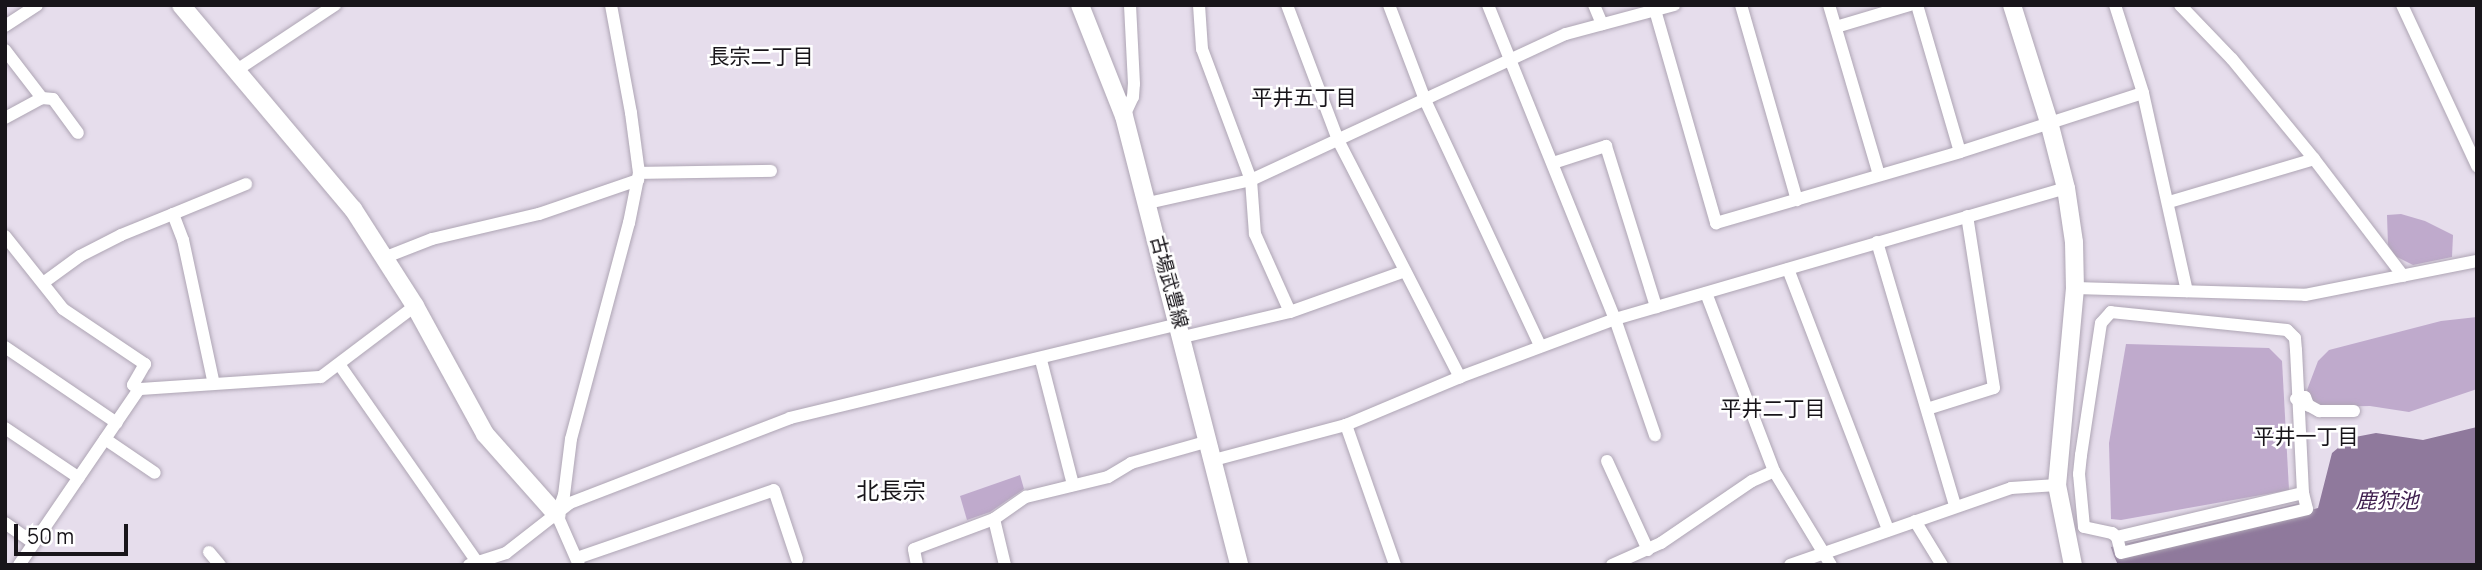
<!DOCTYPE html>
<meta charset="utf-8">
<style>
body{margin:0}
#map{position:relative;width:2482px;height:570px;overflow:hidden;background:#e6ddec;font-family:Manrope,"Noto Sans JP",sans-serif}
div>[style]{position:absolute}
.green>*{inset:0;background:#bfaacc}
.water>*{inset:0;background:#8f799c}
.roads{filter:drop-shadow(0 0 2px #aea5b4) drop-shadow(0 0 2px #aea5b4)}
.street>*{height:12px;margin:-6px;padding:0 6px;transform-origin:6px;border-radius:6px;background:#fff}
.secondary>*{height:18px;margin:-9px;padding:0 9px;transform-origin:9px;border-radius:9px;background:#fff}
span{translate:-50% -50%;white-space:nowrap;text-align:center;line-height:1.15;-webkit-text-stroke:5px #fff;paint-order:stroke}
.street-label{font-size:19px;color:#18151a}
.neighbourhood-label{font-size:21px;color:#18151a}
.water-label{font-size:21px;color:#412150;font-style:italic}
.quarter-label{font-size:23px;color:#18151a}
.frame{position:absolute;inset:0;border:7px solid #18151a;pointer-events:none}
.scale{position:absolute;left:14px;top:524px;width:114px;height:32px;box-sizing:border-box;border:4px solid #18151a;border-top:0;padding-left:9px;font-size:21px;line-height:24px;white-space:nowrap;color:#18151a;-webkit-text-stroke:5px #fff;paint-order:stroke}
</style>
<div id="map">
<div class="green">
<i style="clip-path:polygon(2401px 214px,2425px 221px,2453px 235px,2452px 257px,2413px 265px,2395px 256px,2388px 245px,2387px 215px)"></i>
<i style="clip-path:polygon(2477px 317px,2477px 389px,2409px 412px,2370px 406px,2318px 407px,2309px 401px,2307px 390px,2318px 361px,2329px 350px,2441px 321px)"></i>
<i style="clip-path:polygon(2126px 344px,2269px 348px,2282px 361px,2289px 490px,2121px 520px,2111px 519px,2109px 443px)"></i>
<i style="clip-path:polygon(1020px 475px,1024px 489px,990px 512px,967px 520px,960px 496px)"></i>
</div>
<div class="water">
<i style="clip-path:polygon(2477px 427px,2477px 565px,2118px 565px,2114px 556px,2111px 547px,2309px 501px,2311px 510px,2318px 508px,2332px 453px,2350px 438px,2376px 433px,2423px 440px)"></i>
</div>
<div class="roads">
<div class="street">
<i style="left:1199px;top:5px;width:44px;rotate:86.1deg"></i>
<i style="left:1202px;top:49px;width:140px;rotate:69.5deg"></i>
<i style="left:1251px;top:180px;width:54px;rotate:85.8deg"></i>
<i style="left:1255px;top:234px;width:85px;rotate:65.8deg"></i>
<i style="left:1287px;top:5px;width:144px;rotate:69.3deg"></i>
<i style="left:1338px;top:140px;width:267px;rotate:62.8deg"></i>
<i style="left:1389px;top:5px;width:102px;rotate:69.2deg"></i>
<i style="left:1425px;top:100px;width:272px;rotate:64.9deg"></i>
<i style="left:1488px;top:5px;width:339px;rotate:68deg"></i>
<i style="left:1615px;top:319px;width:123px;rotate:71deg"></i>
<i style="left:1594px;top:5px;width:21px;rotate:67deg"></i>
<i style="left:1741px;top:5px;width:203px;rotate:74deg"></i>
<i style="left:1829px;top:5px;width:177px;rotate:73.6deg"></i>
<i style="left:1917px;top:5px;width:153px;rotate:73.7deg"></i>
<i style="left:2115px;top:5px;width:92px;rotate:72.3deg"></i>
<i style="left:2143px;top:93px;width:203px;rotate:77.5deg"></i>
<i style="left:2180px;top:5px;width:75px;rotate:46.1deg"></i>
<i style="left:2232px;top:59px;width:129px;rotate:50.6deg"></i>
<i style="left:2314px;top:159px;width:147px;rotate:52.7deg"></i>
<i style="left:2402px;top:5px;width:178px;rotate:65deg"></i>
<i style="left:1655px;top:10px;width:222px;rotate:74deg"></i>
<i style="left:1716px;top:223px;width:254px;rotate:-16.2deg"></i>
<i style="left:1960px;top:152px;width:192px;rotate:-17.9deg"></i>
<i style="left:5px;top:26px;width:38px;rotate:-33deg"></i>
<i style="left:1836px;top:27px;width:77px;rotate:-16.6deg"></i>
<i style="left:5px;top:50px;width:61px;rotate:52.4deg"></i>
<i style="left:42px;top:98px;width:11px;rotate:5deg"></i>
<i style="left:53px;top:99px;width:42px;rotate:53.7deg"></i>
<i style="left:237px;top:70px;width:118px;rotate:-33.6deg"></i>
<i style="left:1124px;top:116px;width:21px;rotate:-65deg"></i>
<i style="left:1133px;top:97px;width:13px;rotate:-86deg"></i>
<i style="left:1134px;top:84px;width:79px;rotate:-92.9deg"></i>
<i style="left:5px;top:118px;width:42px;rotate:-28.4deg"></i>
<i style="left:1553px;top:163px;width:56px;rotate:-17.8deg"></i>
<i style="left:1606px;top:146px;width:169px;rotate:72.7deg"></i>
<i style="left:639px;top:173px;width:132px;rotate:-0.9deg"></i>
<i style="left:2169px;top:202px;width:151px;rotate:-16.5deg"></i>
<i style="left:1148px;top:203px;width:106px;rotate:-12.6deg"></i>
<i style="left:1251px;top:180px;width:347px;rotate:-24.9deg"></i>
<i style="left:1566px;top:34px;width:112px;rotate:-15deg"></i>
<i style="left:173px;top:214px;width:79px;rotate:-22.3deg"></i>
<i style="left:5px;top:236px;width:93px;rotate:51.5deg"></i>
<i style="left:63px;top:309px;width:99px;rotate:33.9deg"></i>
<i style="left:145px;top:364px;width:24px;rotate:120deg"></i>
<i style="left:133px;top:385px;width:7px;rotate:34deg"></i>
<i style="left:1877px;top:242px;width:275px;rotate:73.5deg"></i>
<i style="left:386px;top:257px;width:49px;rotate:-21.4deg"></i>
<i style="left:432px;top:239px;width:110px;rotate:-13.2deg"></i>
<i style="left:539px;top:214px;width:105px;rotate:-19deg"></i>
<i style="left:1788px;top:269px;width:280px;rotate:69deg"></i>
<i style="left:43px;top:283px;width:46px;rotate:-36.1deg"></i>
<i style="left:80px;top:256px;width:46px;rotate:-27.1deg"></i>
<i style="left:121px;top:235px;width:56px;rotate:-22deg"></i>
<i style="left:173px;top:214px;width:28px;rotate:69deg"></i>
<i style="left:183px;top:240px;width:147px;rotate:77.9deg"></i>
<i style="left:2075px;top:288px;width:230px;rotate:1.7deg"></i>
<i style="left:2305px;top:295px;width:175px;rotate:-11.2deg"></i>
<i style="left:1706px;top:293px;width:191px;rotate:69.1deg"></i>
<i style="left:1774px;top:471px;width:110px;rotate:58.8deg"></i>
<i style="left:1183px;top:337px;width:110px;rotate:-13.2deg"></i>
<i style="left:1290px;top:312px;width:122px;rotate:-19.6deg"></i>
<i style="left:5px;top:347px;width:135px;rotate:34.2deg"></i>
<i style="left:1041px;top:360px;width:129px;rotate:75.6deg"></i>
<i style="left:339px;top:364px;width:241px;rotate:55.1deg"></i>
<i style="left:2296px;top:399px;width:9px;rotate:-13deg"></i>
<i style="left:2305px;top:397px;width:9px;rotate:69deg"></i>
<i style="left:2308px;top:405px;width:13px;rotate:29deg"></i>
<i style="left:2319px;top:411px;width:35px"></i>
<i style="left:1927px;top:409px;width:70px;rotate:-17.4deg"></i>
<i style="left:1994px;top:388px;width:174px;rotate:-98.9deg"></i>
<i style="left:1346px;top:425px;width:148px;rotate:70.7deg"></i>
<i style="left:5px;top:428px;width:89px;rotate:34deg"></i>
<i style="left:105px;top:439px;width:60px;rotate:34.2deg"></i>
<i style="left:1214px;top:460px;width:137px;rotate:-14.9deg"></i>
<i style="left:1346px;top:425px;width:124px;rotate:-22.8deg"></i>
<i style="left:1460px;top:377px;width:165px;rotate:-20.5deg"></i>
<i style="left:1615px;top:319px;width:470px;rotate:-16.2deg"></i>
<i style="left:1607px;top:461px;width:98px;rotate:65.3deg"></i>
<i style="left:994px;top:519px;width:47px;rotate:76.6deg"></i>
<i style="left:1915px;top:521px;width:52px;rotate:58.5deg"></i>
<i style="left:5px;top:523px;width:35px;rotate:35deg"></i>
<i style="left:2117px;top:537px;width:191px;rotate:-13.3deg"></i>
<i style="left:2303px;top:493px;width:143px;rotate:-92.8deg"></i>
<i style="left:2296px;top:350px;width:12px;rotate:-95deg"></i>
<i style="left:2295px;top:338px;width:11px;rotate:-135deg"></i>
<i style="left:2287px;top:330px;width:177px;rotate:-174.2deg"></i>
<i style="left:2111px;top:312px;width:15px;rotate:132deg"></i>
<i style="left:2101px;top:323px;width:134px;rotate:98.6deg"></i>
<i style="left:2081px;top:455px;width:19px;rotate:96deg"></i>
<i style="left:2079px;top:474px;width:53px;rotate:84.6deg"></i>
<i style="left:2084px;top:527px;width:29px;rotate:12deg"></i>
<i style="left:2112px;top:533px;width:6px;rotate:39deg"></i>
<i style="left:2117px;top:537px;width:16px;rotate:76deg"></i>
<i style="left:2121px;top:553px;width:191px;rotate:-13.3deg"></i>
<i style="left:2307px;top:509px;width:16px;rotate:-104deg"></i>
<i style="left:209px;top:552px;width:17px;rotate:50deg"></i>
<i style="left:577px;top:558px;width:208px;rotate:-19deg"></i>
<i style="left:774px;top:490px;width:73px;rotate:71.6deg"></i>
<i style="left:19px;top:565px;width:213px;rotate:-55.7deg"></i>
<i style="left:139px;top:389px;width:182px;rotate:-3.8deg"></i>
<i style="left:321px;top:377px;width:118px;rotate:-37.1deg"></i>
<i style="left:469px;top:565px;width:39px;rotate:-18deg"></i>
<i style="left:506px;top:553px;width:81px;rotate:-38deg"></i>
<i style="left:570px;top:503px;width:236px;rotate:-21.1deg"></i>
<i style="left:790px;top:418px;width:401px;rotate:-13.6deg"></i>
<i style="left:579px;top:565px;width:55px;rotate:-113.7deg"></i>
<i style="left:557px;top:515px;width:21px;rotate:-71deg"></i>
<i style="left:564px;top:495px;width:56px;rotate:-82.9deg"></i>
<i style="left:571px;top:439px;width:224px;rotate:-75deg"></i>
<i style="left:629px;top:223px;width:51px;rotate:-78.7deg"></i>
<i style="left:639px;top:173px;width:61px;rotate:-97.6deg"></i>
<i style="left:631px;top:113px;width:110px;rotate:-100.5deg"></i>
<i style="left:917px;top:565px;width:16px;rotate:-101deg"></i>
<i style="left:914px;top:549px;width:85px;rotate:-20.6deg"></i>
<i style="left:994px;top:519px;width:39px;rotate:-35deg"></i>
<i style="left:1026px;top:497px;width:84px;rotate:-13.7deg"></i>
<i style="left:1108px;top:477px;width:27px;rotate:-31deg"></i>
<i style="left:1131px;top:463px;width:81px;rotate:-15.8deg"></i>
<i style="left:1612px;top:565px;width:54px;rotate:-24.2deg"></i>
<i style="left:1661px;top:543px;width:110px;rotate:-34.3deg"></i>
<i style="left:1752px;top:481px;width:24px;rotate:-24deg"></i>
<i style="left:1790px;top:565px;width:234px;rotate:-19.2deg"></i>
<i style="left:2011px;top:488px;width:46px;rotate:-3.7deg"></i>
</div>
<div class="secondary">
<i style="left:181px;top:5px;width:267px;rotate:49.9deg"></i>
<i style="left:353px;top:209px;width:115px;rotate:57.4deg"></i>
<i style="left:415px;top:306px;width:146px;rotate:61.3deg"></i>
<i style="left:485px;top:434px;width:108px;rotate:48.4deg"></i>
<i style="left:1080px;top:5px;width:119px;rotate:68.4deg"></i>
<i style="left:1124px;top:116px;width:463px;rotate:75.6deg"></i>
<i style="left:2012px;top:5px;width:123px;rotate:72.5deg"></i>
<i style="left:2049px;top:122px;width:68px;rotate:75.6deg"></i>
<i style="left:2066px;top:188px;width:55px;rotate:81.6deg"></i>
<i style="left:2074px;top:242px;width:46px;rotate:88.8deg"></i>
<i style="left:2075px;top:288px;width:198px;rotate:95.2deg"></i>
<i style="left:2057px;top:485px;width:82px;rotate:78.7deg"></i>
</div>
</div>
<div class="street-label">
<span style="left:1169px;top:282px;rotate:75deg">古場武豊線</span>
</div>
<div class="neighbourhood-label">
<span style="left:761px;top:56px">長宗二丁目</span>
<span style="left:1304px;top:97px">平井五丁目</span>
<span style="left:1773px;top:408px">平井二丁目</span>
<span style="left:2306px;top:436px">平井一丁目</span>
</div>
<div class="water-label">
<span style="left:2387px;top:500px">鹿狩池</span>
</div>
<div class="quarter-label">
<span style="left:891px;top:490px">北長宗</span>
</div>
<div class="frame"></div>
<div class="scale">50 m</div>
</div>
